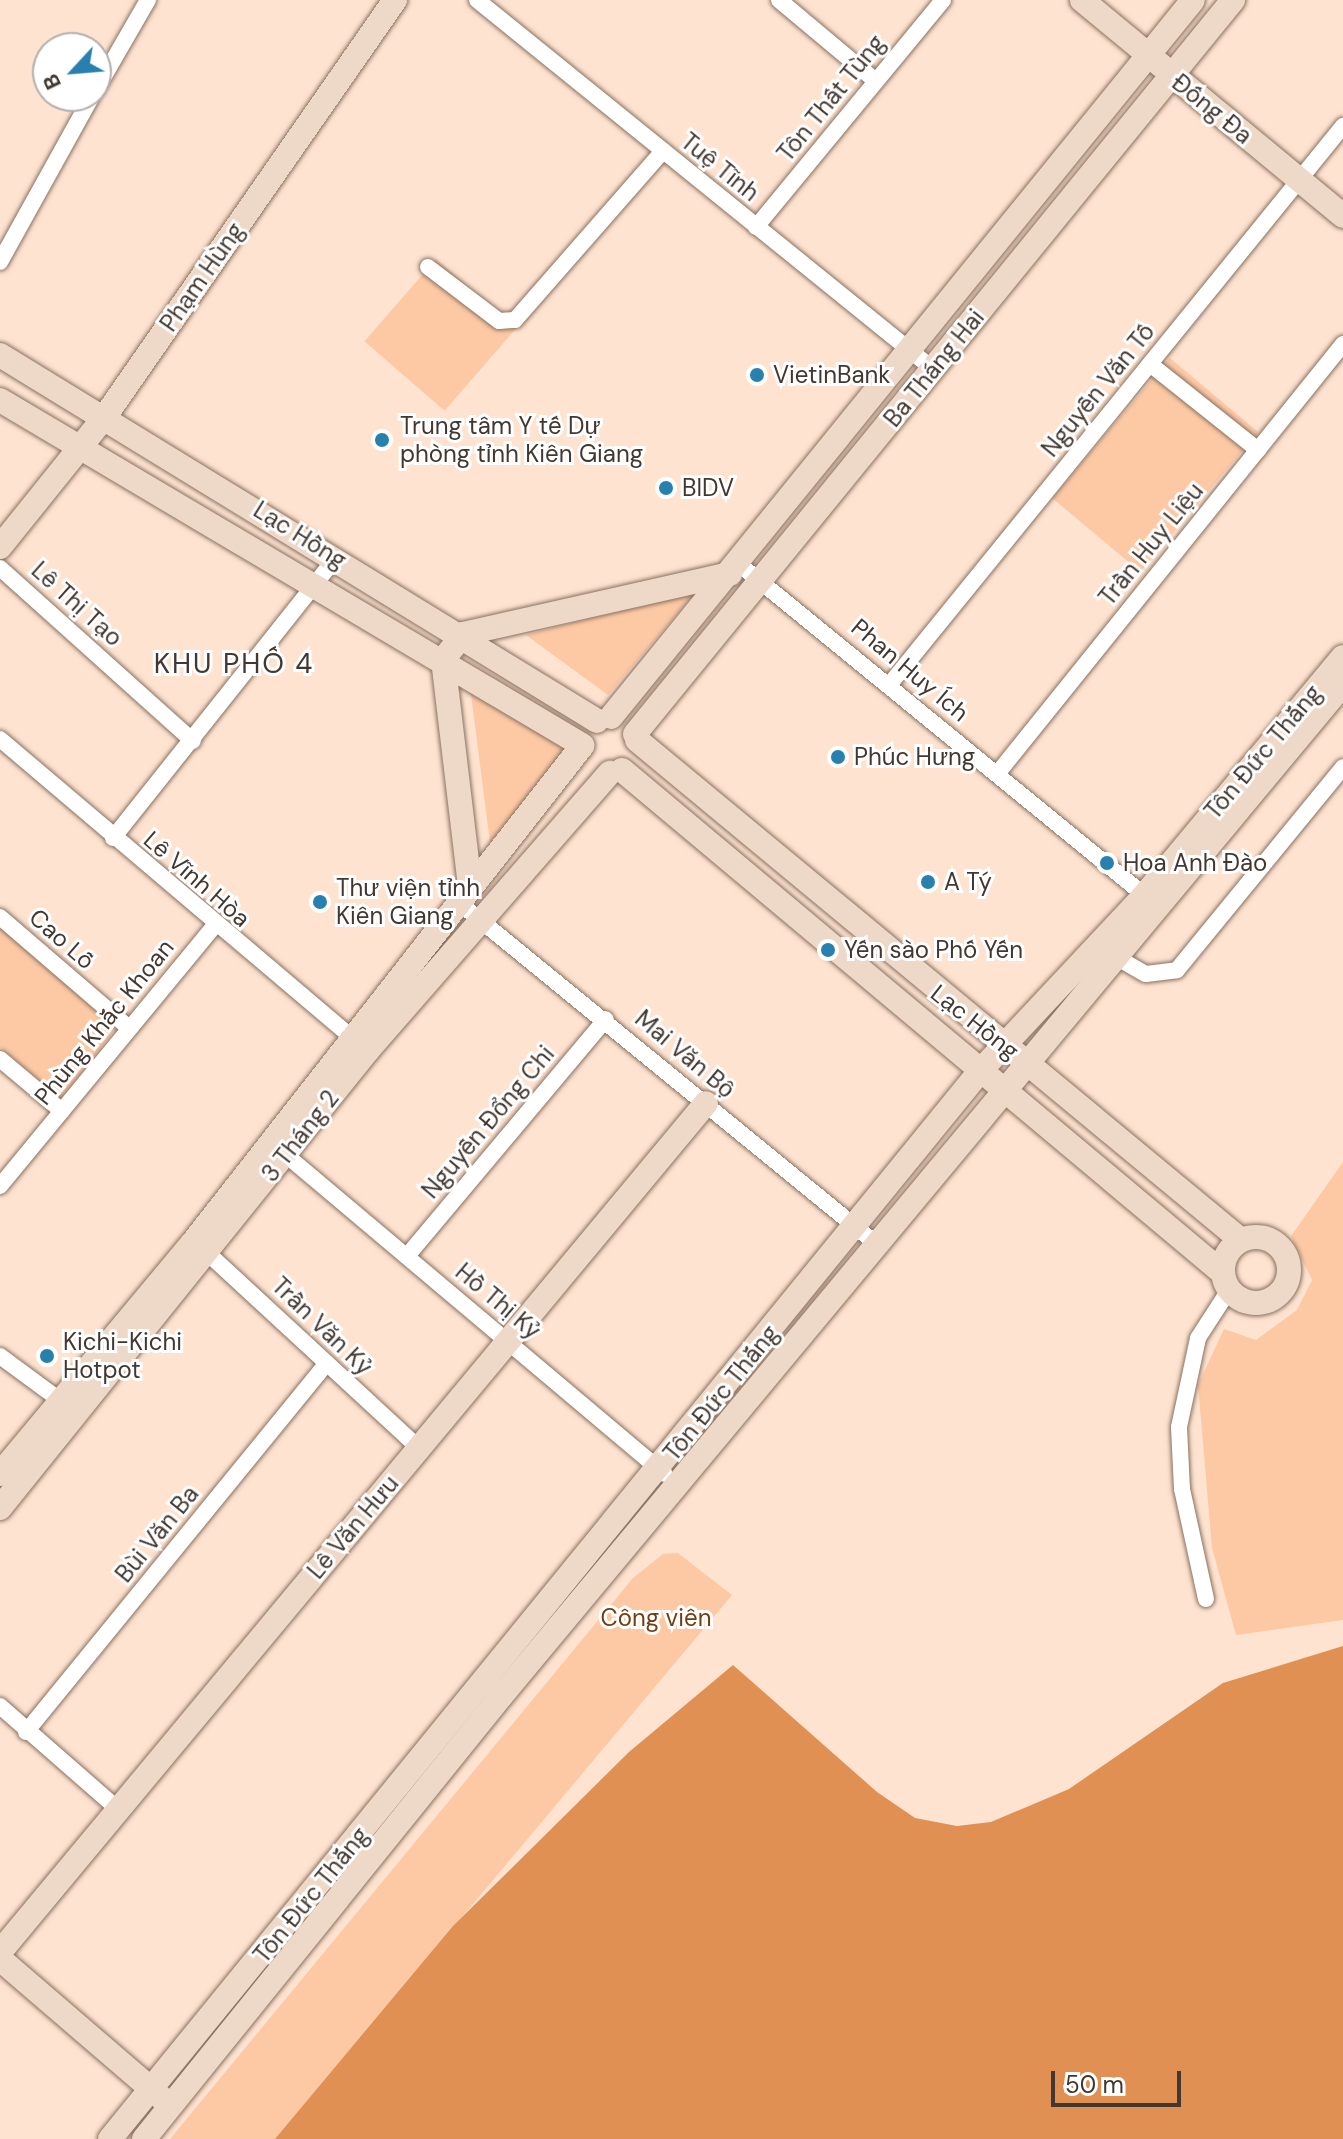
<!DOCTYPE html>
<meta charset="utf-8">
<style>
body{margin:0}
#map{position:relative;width:1343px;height:2139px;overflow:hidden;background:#fee3d0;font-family:"DM Sans",sans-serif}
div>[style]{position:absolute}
.green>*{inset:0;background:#fdc9a5;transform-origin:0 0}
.water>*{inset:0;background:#df9052}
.roads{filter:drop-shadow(0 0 2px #897160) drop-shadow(0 0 2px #897160)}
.street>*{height:16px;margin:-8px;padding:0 8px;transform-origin:8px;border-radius:8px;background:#fff}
.secondary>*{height:24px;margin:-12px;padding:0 12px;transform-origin:12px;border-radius:12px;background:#eed8c7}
.secondary>.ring{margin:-12px;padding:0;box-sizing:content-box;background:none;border:24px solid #eed8c7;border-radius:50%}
.dots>*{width:22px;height:22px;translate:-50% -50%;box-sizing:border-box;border:4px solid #fff;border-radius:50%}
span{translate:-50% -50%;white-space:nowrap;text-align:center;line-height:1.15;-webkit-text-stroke:6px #fff;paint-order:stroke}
.street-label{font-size:24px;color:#433831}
.poi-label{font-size:24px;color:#433831}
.left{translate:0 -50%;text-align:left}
.park-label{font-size:24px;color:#723e0f}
.quarter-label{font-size:28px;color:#433831;letter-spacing:2px}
.north{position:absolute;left:32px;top:32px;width:80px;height:80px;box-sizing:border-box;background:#fff;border:2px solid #b4afad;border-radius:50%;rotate:244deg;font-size:22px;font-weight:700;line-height:32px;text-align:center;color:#433831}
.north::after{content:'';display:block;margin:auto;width:28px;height:36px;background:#2880af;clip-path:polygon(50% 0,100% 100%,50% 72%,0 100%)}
.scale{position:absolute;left:1051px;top:2071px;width:130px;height:36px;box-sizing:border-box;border:4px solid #433831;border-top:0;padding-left:10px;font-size:24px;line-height:28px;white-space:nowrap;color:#433831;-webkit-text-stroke:6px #fff;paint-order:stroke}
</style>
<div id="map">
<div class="green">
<i style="left:436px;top:259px;width:106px;height:109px;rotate:41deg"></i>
<i style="left:1170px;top:358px;width:115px;height:183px;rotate:40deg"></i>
<i style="clip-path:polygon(697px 590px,608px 695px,526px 635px)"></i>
<i style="clip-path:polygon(470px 687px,571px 750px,491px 850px)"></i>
<i style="clip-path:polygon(0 919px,120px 1023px,61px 1099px,0 1047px)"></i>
<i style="clip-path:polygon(1343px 1162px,1343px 1620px,1236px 1635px,1212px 1548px,1198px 1385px,1224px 1329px,1256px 1340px,1297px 1310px,1312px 1280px,1291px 1236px)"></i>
<i style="clip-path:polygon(678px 1553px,732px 1595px,276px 2139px,170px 2139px,633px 1578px,663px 1554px)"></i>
</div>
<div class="water">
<i style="clip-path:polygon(1343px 1646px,1343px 2139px,275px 2139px,453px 1926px,629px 1752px,733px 1665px,877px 1792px,915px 1818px,957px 1826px,991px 1822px,1069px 1789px,1223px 1683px)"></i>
</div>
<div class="roads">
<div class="street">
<i style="left:477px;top:0;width:587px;rotate:38.98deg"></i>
<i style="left:779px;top:0;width:126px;rotate:39.9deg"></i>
<i style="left:96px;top:90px;width:104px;rotate:-60deg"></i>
<i style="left:756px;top:227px;width:294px;rotate:-50.5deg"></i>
<i style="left:0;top:262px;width:190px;rotate:-61deg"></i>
<i style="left:428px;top:267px;width:89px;rotate:37.3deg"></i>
<i style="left:499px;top:321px;width:16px;rotate:-4deg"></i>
<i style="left:515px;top:320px;width:225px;rotate:-48.8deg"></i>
<i style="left:1150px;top:364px;width:138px;rotate:38.5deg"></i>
<i style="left:739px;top:564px;width:529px;rotate:39.25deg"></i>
<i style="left:0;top:568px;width:259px;rotate:41.9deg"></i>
<i style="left:890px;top:684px;width:719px;rotate:-50.93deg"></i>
<i style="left:0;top:739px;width:470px;rotate:40.3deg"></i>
<i style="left:997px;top:774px;width:552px;rotate:-51.18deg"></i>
<i style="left:113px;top:838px;width:358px;rotate:-51.5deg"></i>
<i style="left:458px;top:902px;width:544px;rotate:39.25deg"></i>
<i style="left:0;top:917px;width:170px;rotate:40.7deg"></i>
<i style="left:1116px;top:957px;width:34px;rotate:30deg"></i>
<i style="left:1146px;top:974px;width:31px;rotate:-7deg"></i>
<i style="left:1177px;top:970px;width:262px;rotate:-50.7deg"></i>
<i style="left:0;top:1059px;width:81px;rotate:40deg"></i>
<i style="left:286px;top:1155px;width:495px;rotate:40.1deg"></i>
<i style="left:0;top:1186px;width:337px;rotate:-50.5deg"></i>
<i style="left:201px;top:1247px;width:297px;rotate:42.7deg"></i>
<i style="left:407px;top:1256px;width:309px;rotate:-50deg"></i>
<i style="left:0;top:1356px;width:81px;rotate:36.4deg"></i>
<i style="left:1206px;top:1599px;width:113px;rotate:-102.3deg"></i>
<i style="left:1182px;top:1489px;width:62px;rotate:-92.8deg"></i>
<i style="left:1179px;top:1427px;width:91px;rotate:-77.9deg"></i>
<i style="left:1198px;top:1338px;width:57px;rotate:-57.1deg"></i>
<i style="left:0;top:1706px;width:158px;rotate:41.2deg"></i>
<i style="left:26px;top:1732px;width:472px;rotate:-50.8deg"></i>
</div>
<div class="secondary">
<i style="left:1082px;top:0;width:339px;rotate:39.6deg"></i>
<i style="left:0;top:355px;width:700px;rotate:31.51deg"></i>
<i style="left:0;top:400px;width:677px;rotate:30.66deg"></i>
<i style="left:0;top:547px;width:169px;rotate:-51.2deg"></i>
<i style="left:106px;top:415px;width:506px;rotate:-55.15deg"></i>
<i style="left:611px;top:717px;width:923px;rotate:-50.93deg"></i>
<i style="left:635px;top:734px;width:947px;rotate:-50.83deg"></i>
<i style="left:637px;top:740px;width:784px;rotate:39.62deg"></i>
<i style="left:622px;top:770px;width:784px;rotate:39.93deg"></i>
<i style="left:470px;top:886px;width:228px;rotate:-96.8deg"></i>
<i style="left:443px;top:660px;width:33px;rotate:-52deg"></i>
<i style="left:463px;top:634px;width:274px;rotate:-12.7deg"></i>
<i class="ring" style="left:1223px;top:1237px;width:42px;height:42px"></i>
<i style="left:0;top:1474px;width:298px;rotate:-50.2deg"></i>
<i style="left:191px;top:1245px;width:634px;rotate:-51.92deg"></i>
<i style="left:0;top:1508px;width:588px;rotate:-51.22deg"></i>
<i style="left:368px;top:1050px;width:368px;rotate:-48.9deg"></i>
<i style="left:0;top:1952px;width:1104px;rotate:-50.25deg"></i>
<i style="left:0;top:1959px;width:215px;rotate:40.7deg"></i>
<i style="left:110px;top:2139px;width:1379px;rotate:-50.83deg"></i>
<i style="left:981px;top:1070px;width:237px;rotate:-46.9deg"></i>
<i style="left:1143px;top:897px;width:312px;rotate:-50.2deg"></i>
<i style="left:144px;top:2139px;width:570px;rotate:-51.12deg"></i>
<i style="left:502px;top:1695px;width:1315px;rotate:-50.24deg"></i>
</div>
</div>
<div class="dots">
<i style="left:757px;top:375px;background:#2880af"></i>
<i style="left:382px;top:440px;background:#2880af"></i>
<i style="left:666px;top:488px;background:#2880af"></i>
<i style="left:838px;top:757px;background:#2880af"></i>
<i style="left:1107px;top:863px;background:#2880af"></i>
<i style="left:928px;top:882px;background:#2880af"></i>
<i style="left:320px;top:902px;background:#2880af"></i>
<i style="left:828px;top:950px;background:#2880af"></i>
<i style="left:47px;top:1356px;background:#2880af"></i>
</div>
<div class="street-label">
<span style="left:831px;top:98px;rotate:-51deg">Tôn Thất Tùng</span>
<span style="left:1212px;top:109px;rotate:39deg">Đống Đa</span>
<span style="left:720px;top:167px;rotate:39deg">Tuệ Tĩnh</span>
<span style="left:202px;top:277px;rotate:-55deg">Phạm Hùng</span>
<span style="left:934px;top:368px;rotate:-51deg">Ba Tháng Hai</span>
<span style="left:1098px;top:390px;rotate:-51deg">Nguyễn Văn Tố</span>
<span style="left:300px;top:535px;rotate:32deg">Lạc Hồng</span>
<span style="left:1151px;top:544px;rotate:-51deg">Trần Huy Liệu</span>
<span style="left:77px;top:604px;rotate:42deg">Lê Thị Tạo</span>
<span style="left:910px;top:670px;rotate:40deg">Phan Huy Ích</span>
<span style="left:1263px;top:752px;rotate:-50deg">Tôn Đức Thắng</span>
<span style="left:197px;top:879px;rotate:41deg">Lê Vĩnh Hòa</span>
<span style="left:62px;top:939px;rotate:41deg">Cao Lỗ</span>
<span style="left:104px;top:1022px;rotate:-51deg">Phùng Khắc Khoan</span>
<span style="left:975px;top:1022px;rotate:38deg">Lạc Hồng</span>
<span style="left:685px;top:1054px;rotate:40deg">Mai Văn Bộ</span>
<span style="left:488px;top:1122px;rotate:-50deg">Nguyễn Đổng Chi</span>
<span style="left:300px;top:1136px;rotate:-52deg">3 Tháng 2</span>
<span style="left:498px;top:1301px;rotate:40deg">Hồ Thị Kỷ</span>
<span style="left:322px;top:1326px;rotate:44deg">Trần Văn Kỷ</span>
<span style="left:721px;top:1393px;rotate:-51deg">Tôn Đức Thắng</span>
<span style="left:353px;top:1527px;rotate:-50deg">Lê Văn Hưu</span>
<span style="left:157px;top:1534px;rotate:-51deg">Bùi Văn Ba</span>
<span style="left:311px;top:1895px;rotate:-51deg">Tôn Đức Thắng</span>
</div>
<div class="poi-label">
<span class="left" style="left:773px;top:375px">VietinBank</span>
<span class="left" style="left:400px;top:440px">Trung tâm Y tế Dự<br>phòng tỉnh Kiên Giang</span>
<span class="left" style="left:682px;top:488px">BIDV</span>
<span class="left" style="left:854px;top:757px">Phúc Hưng</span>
<span class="left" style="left:1123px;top:863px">Hoa Anh Đào</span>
<span class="left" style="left:944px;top:882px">A Tý</span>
<span class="left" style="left:336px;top:902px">Thư viện tỉnh<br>Kiên Giang</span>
<span class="left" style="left:844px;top:950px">Yến sào Phố Yến</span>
<span class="left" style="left:63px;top:1356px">Kichi-Kichi<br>Hotpot</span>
</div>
<div class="park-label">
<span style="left:656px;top:1618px">Công viên</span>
</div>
<div class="quarter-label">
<span style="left:234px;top:664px">KHU PHỐ 4</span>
</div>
<div class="north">B</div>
<div class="scale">50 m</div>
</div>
